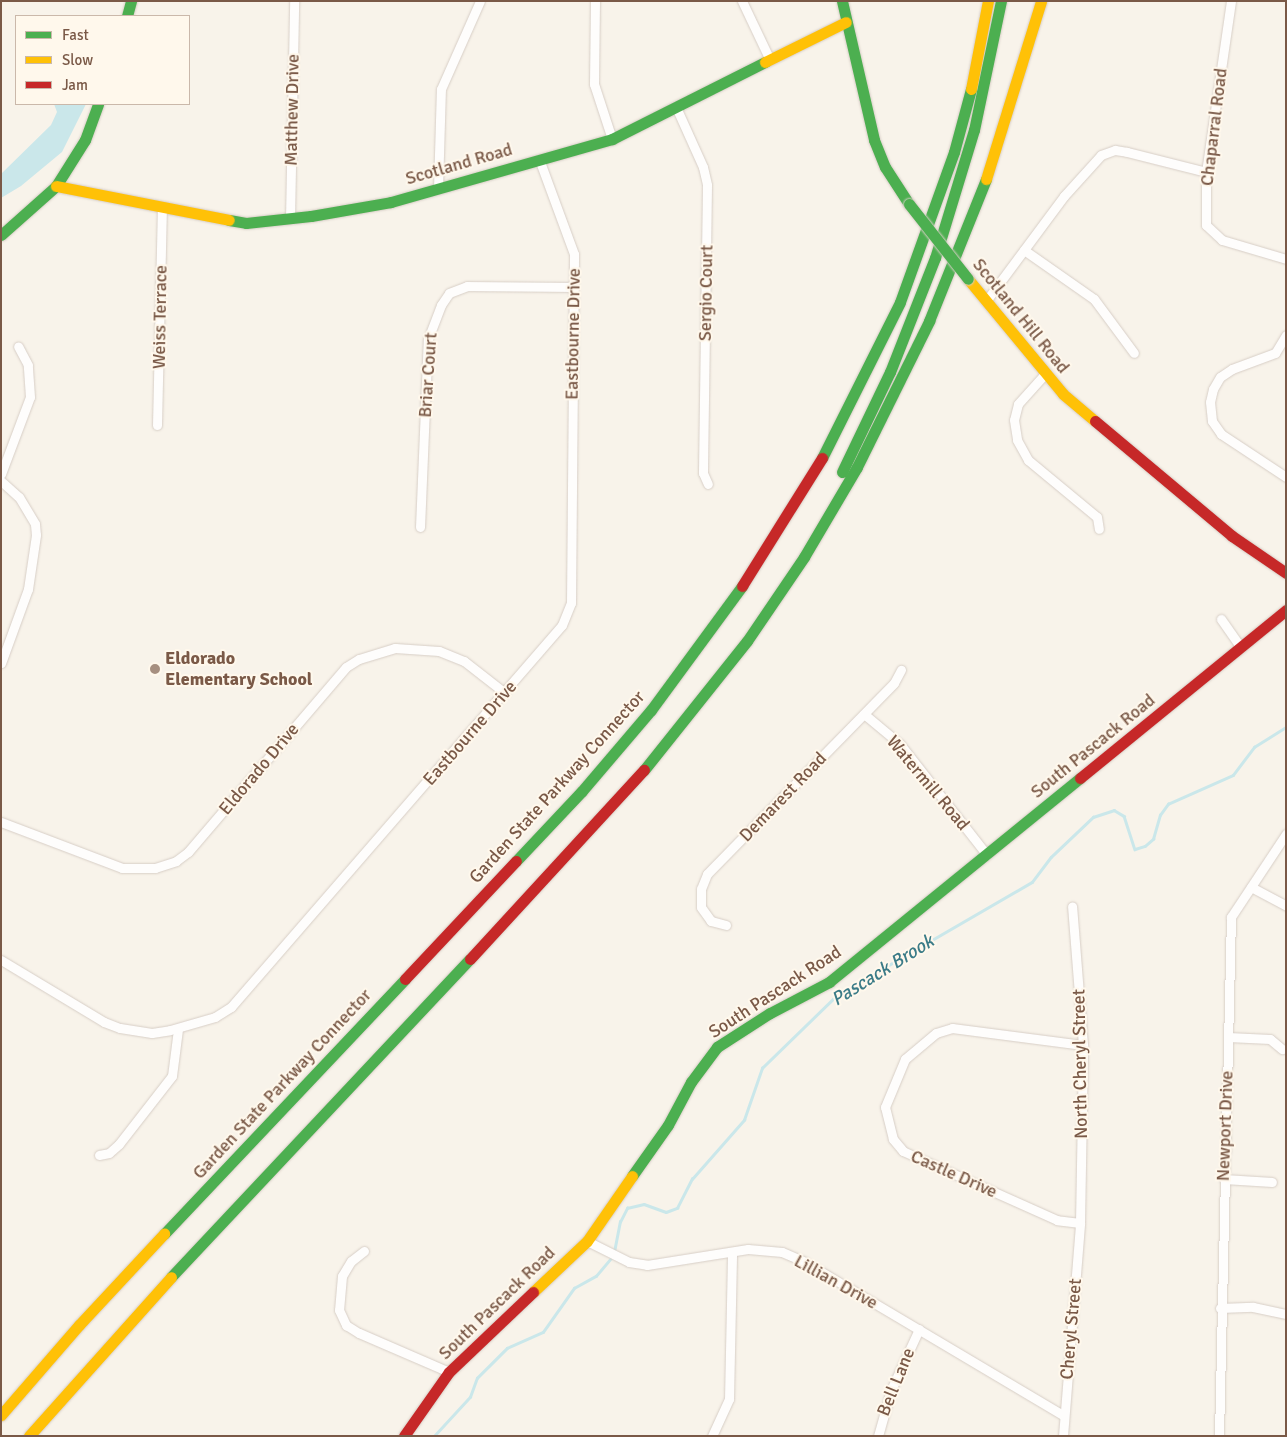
<!DOCTYPE html>
<style>
body{margin:0}
#map{position:relative;width:1287px;height:1437px;overflow:hidden;background:#f8f3ea;font-family:Signika,sans-serif}
div>[style]{position:absolute}
.water>*{inset:0;background:#cae7ea}
.stream>*{height:2.5px;margin:-1.25px;padding:0 1.25px;transform-origin:1.25px;border-radius:1.25px;background:#cae7ea}
.roads{filter:drop-shadow(0 0 1px #d7cec6) drop-shadow(0 0 1px #d7cec6)}
.street>*{height:9px;margin:-4.5px;padding:0 4.5px;transform-origin:4.5px;border-radius:4.5px;background:#fefdfc}
.fast>*{height:11px;margin:-5.5px;padding:0 5.5px;transform-origin:5.5px;border-radius:5.5px;background:#4caf50}
.slow>*{height:11px;margin:-5.5px;padding:0 5.5px;transform-origin:5.5px;border-radius:5.5px;background:#ffc107}
.jam>*{height:11px;margin:-5.5px;padding:0 5.5px;transform-origin:5.5px;border-radius:5.5px;background:#c62828}
.bridges{filter:drop-shadow(0 0 1px #d8cec6) drop-shadow(0 0 1px #d8cec6)}
.fast-bridge>*{height:11px;margin:-5.5px;padding:0 5.5px;transform-origin:5.5px;border-radius:5.5px;background:#4caf50}
.dots>*{width:14px;height:14px;translate:-50% -50%;box-sizing:border-box;border:2px solid #fff8ec;border-radius:50%}
span{translate:-50% -50%;white-space:nowrap;text-align:center;line-height:1.15;-webkit-text-stroke:4px #fff8ec;paint-order:stroke}
.street-label{font-size:18px;color:#7a5947}
.poi-label{font-size:18px;color:#7a5947;font-weight:700}
.left{translate:0 -50%;text-align:left}
.water-label{font-size:19px;color:#3b7b87;font-style:italic}
.frame{position:absolute;inset:0;border:2px solid #7a5947;pointer-events:none}
.legend{position:absolute;left:15px;top:15px;width:175px;height:90px;box-sizing:border-box;background:#fff8ec;border:1px solid #cab8aa;margin:0;padding:6px 9px;list-style:none;font-size:15px;color:#7a5947}
.legend li{display:flex;align-items:center;gap:10px;height:25px}
.legend b{width:25px;border:1px solid #cab8aa}
</style>
<div id="map">
<div class="water">
<i style="clip-path:polygon(54px 104px,86px 104px,62px 152px,21px 186px,1px 198px,1px 174px,51px 125px,57px 112px)"></i>
</div>
<div class="stream">
<i style="left:614px;top:1252px;width:31px;rotate:-79deg"></i>
<i style="left:620px;top:1222px;width:16px;rotate:-63deg"></i>
<i style="left:627px;top:1208px;width:17px;rotate:-13deg"></i>
<i style="left:644px;top:1204px;width:23px;rotate:20deg"></i>
<i style="left:666px;top:1212px;width:12px;rotate:-20deg"></i>
<i style="left:677px;top:1208px;width:33px;rotate:-63deg"></i>
<i style="left:692px;top:1179px;width:79px;rotate:-48.6deg"></i>
<i style="left:744px;top:1120px;width:55px;rotate:-70.9deg"></i>
<i style="left:762px;top:1068px;width:105px;rotate:-44.2deg"></i>
<i style="left:837px;top:995px;width:225px;rotate:-30.1deg"></i>
<i style="left:1032px;top:882px;width:31px;rotate:-53deg"></i>
<i style="left:1051px;top:857px;width:58px;rotate:-43.6deg"></i>
<i style="left:1093px;top:817px;width:22px;rotate:-18deg"></i>
<i style="left:1114px;top:810px;width:12px;rotate:31deg"></i>
<i style="left:1124px;top:816px;width:35px;rotate:72deg"></i>
<i style="left:1135px;top:849px;width:10px;rotate:-17deg"></i>
<i style="left:1145px;top:846px;width:11px;rotate:-41deg"></i>
<i style="left:1153px;top:839px;width:25px;rotate:-74deg"></i>
<i style="left:1160px;top:815px;width:14px;rotate:-54deg"></i>
<i style="left:1168px;top:804px;width:71px;rotate:-24deg"></i>
<i style="left:1233px;top:775px;width:35px;rotate:-53deg"></i>
<i style="left:1254px;top:747px;width:38px;rotate:-32deg"></i>
<i style="left:434px;top:1436px;width:53px;rotate:-47.3deg"></i>
<i style="left:470px;top:1397px;width:20px;rotate:-70deg"></i>
<i style="left:477px;top:1378px;width:42px;rotate:-45deg"></i>
<i style="left:507px;top:1348px;width:39px;rotate:-24deg"></i>
<i style="left:543px;top:1332px;width:54px;rotate:-54.8deg"></i>
<i style="left:574px;top:1288px;width:25px;rotate:-29deg"></i>
<i style="left:596px;top:1276px;width:25px;rotate:-50deg"></i>
</div>
<div class="roads">
<div class="street">
<i style="left:595px;top:1px;width:83px;rotate:90.7deg"></i>
<i style="left:594px;top:84px;width:58px;rotate:71.9deg"></i>
<i style="left:742px;top:1px;width:65px;rotate:64.6deg"></i>
<i style="left:1231px;top:1px;width:173px;rotate:98.3deg"></i>
<i style="left:1206px;top:172px;width:53px;rotate:90deg"></i>
<i style="left:1206px;top:225px;width:22px;rotate:43deg"></i>
<i style="left:1222px;top:240px;width:67px;rotate:16.5deg"></i>
<i style="left:676px;top:107px;width:66px;rotate:65.8deg"></i>
<i style="left:703px;top:167px;width:18px;rotate:77deg"></i>
<i style="left:707px;top:185px;width:288px;rotate:90.8deg"></i>
<i style="left:703px;top:473px;width:12px;rotate:66deg"></i>
<i style="left:438px;top:188px;width:99px;rotate:-88.3deg"></i>
<i style="left:441px;top:89px;width:96px;rotate:-66.1deg"></i>
<i style="left:290px;top:219px;width:218px;rotate:-88.9deg"></i>
<i style="left:1024px;top:250px;width:85px;rotate:35deg"></i>
<i style="left:1094px;top:299px;width:67px;rotate:53.5deg"></i>
<i style="left:986px;top:301px;width:131px;rotate:-53.4deg"></i>
<i style="left:1064px;top:196px;width:55px;rotate:-47.9deg"></i>
<i style="left:1101px;top:155px;width:15px;rotate:-20deg"></i>
<i style="left:1115px;top:150px;width:12px;rotate:9deg"></i>
<i style="left:1127px;top:152px;width:81px;rotate:14.2deg"></i>
<i style="left:1286px;top:335px;width:21px;rotate:121deg"></i>
<i style="left:1275px;top:353px;width:46px;rotate:159.6deg"></i>
<i style="left:1232px;top:369px;width:14px;rotate:146deg"></i>
<i style="left:1220px;top:377px;width:14px;rotate:120deg"></i>
<i style="left:1213px;top:389px;width:13px;rotate:103deg"></i>
<i style="left:1210px;top:402px;width:19px;rotate:84deg"></i>
<i style="left:1212px;top:421px;width:16px;rotate:55deg"></i>
<i style="left:1221px;top:434px;width:78px;rotate:33.5deg"></i>
<i style="left:1044px;top:375px;width:39px;rotate:132deg"></i>
<i style="left:1018px;top:404px;width:16px;rotate:104deg"></i>
<i style="left:1014px;top:420px;width:20px;rotate:81deg"></i>
<i style="left:1017px;top:440px;width:23px;rotate:61deg"></i>
<i style="left:1028px;top:460px;width:89px;rotate:39.6deg"></i>
<i style="left:1097px;top:517px;width:12px;rotate:81deg"></i>
<i style="left:157px;top:425px;width:217px;rotate:-88.7deg"></i>
<i style="left:1px;top:474px;width:82px;rotate:-69.4deg"></i>
<i style="left:30px;top:397px;width:32px;rotate:-94deg"></i>
<i style="left:28px;top:365px;width:21px;rotate:-118deg"></i>
<i style="left:1px;top:481px;width:24px;rotate:42deg"></i>
<i style="left:19px;top:497px;width:31px;rotate:59deg"></i>
<i style="left:35px;top:524px;width:11px;rotate:85deg"></i>
<i style="left:36px;top:535px;width:55px;rotate:98.4deg"></i>
<i style="left:28px;top:589px;width:79px;rotate:110deg"></i>
<i style="left:420px;top:527px;width:188px;rotate:-87.6deg"></i>
<i style="left:428px;top:339px;width:36px;rotate:-69deg"></i>
<i style="left:441px;top:305px;width:14px;rotate:-56deg"></i>
<i style="left:449px;top:293px;width:19px;rotate:-21deg"></i>
<i style="left:467px;top:286px;width:106px;rotate:0.5deg"></i>
<i style="left:1221px;top:619px;width:35px;rotate:55deg"></i>
<i style="left:864px;top:714px;width:47px;rotate:39.8deg"></i>
<i style="left:900px;top:744px;width:141px;rotate:51.9deg"></i>
<i style="left:1px;top:822px;width:129px;rotate:20.8deg"></i>
<i style="left:122px;top:868px;width:33px"></i>
<i style="left:155px;top:868px;width:22px;rotate:-18deg"></i>
<i style="left:176px;top:861px;width:15px;rotate:-37deg"></i>
<i style="left:188px;top:852px;width:243px;rotate:-49.5deg"></i>
<i style="left:346px;top:667px;width:15px;rotate:-32deg"></i>
<i style="left:359px;top:659px;width:38px;rotate:-17deg"></i>
<i style="left:395px;top:648px;width:44px;rotate:3.9deg"></i>
<i style="left:439px;top:651px;width:27px;rotate:22deg"></i>
<i style="left:464px;top:661px;width:52px;rotate:38deg"></i>
<i style="left:1251px;top:887px;width:40px;rotate:28deg"></i>
<i style="left:726px;top:925px;width:16px;rotate:-165deg"></i>
<i style="left:711px;top:921px;width:17px;rotate:-126deg"></i>
<i style="left:701px;top:907px;width:18px;rotate:-90deg"></i>
<i style="left:701px;top:889px;width:16px;rotate:-68deg"></i>
<i style="left:707px;top:874px;width:267px;rotate:-45.6deg"></i>
<i style="left:894px;top:683px;width:15px;rotate:-62deg"></i>
<i style="left:1px;top:960px;width:120px;rotate:31deg"></i>
<i style="left:104px;top:1022px;width:17px;rotate:21deg"></i>
<i style="left:120px;top:1028px;width:32px;rotate:9deg"></i>
<i style="left:152px;top:1033px;width:18px;rotate:-9deg"></i>
<i style="left:170px;top:1030px;width:47px;rotate:-16.1deg"></i>
<i style="left:215px;top:1017px;width:19px;rotate:-32deg"></i>
<i style="left:231px;top:1007px;width:505px;rotate:-49.09deg"></i>
<i style="left:562px;top:625px;width:24px;rotate:-68deg"></i>
<i style="left:571px;top:603px;width:349px;rotate:-89.5deg"></i>
<i style="left:574px;top:254px;width:101px;rotate:-110.2deg"></i>
<i style="left:1228px;top:1037px;width:42px;rotate:2.7deg"></i>
<i style="left:1270px;top:1039px;width:16px;rotate:40deg"></i>
<i style="left:99px;top:1155px;width:10px;rotate:-11deg"></i>
<i style="left:109px;top:1153px;width:13px;rotate:-42deg"></i>
<i style="left:119px;top:1144px;width:86px;rotate:-52.1deg"></i>
<i style="left:172px;top:1076px;width:47px;rotate:-82.7deg"></i>
<i style="left:1224px;top:1179px;width:48px;rotate:3.6deg"></i>
<i style="left:1080px;top:1223px;width:23px;rotate:-173deg"></i>
<i style="left:1057px;top:1220px;width:169px;rotate:-155.9deg"></i>
<i style="left:903px;top:1151px;width:16px;rotate:-130deg"></i>
<i style="left:893px;top:1139px;width:33px;rotate:-104deg"></i>
<i style="left:885px;top:1107px;width:52px;rotate:-67.4deg"></i>
<i style="left:905px;top:1059px;width:40px;rotate:-40deg"></i>
<i style="left:936px;top:1033px;width:17px;rotate:-17deg"></i>
<i style="left:952px;top:1028px;width:132px;rotate:7.4deg"></i>
<i style="left:587px;top:1241px;width:47px;rotate:26.6deg"></i>
<i style="left:629px;top:1262px;width:18px;rotate:9deg"></i>
<i style="left:647px;top:1265px;width:102px;rotate:-9deg"></i>
<i style="left:748px;top:1249px;width:34px;rotate:5deg"></i>
<i style="left:782px;top:1252px;width:25px;rotate:23deg"></i>
<i style="left:805px;top:1262px;width:301px;rotate:30.7deg"></i>
<i style="left:364px;top:1251px;width:16px;rotate:142deg"></i>
<i style="left:351px;top:1261px;width:17px;rotate:121deg"></i>
<i style="left:342px;top:1276px;width:34px;rotate:95deg"></i>
<i style="left:339px;top:1310px;width:17px;rotate:65deg"></i>
<i style="left:346px;top:1325px;width:15px;rotate:32deg"></i>
<i style="left:359px;top:1333px;width:98px;rotate:23.4deg"></i>
<i style="left:1220px;top:1308px;width:33px;rotate:-2deg"></i>
<i style="left:1253px;top:1307px;width:34px;rotate:12deg"></i>
<i style="left:712px;top:1436px;width:41px;rotate:-65.3deg"></i>
<i style="left:729px;top:1399px;width:147px;rotate:-88.8deg"></i>
<i style="left:878px;top:1436px;width:48px;rotate:-74.2deg"></i>
<i style="left:891px;top:1390px;width:67px;rotate:-65.3deg"></i>
<i style="left:1063px;top:1436px;width:214px;rotate:-85.4deg"></i>
<i style="left:1080px;top:1223px;width:178px;rotate:-89deg"></i>
<i style="left:1083px;top:1045px;width:139px;rotate:-94.5deg"></i>
<i style="left:1219px;top:1436px;width:519px;rotate:-88.68deg"></i>
<i style="left:1231px;top:917px;width:100px;rotate:-56.5deg"></i>
</div>
<div class="fast">
<i style="left:842px;top:1px;width:143px;rotate:77deg"></i>
<i style="left:874px;top:140px;width:29px;rotate:68deg"></i>
<i style="left:885px;top:167px;width:44px;rotate:57deg"></i>
<i style="left:127px;top:16px;width:16px;rotate:-75deg"></i>
<i style="left:229px;top:220px;width:17px;rotate:10deg"></i>
<i style="left:246px;top:223px;width:65px;rotate:-6.1deg"></i>
<i style="left:311px;top:216px;width:81px;rotate:-9.9deg"></i>
<i style="left:391px;top:202px;width:230px;rotate:-15.9deg"></i>
<i style="left:612px;top:139px;width:171px;rotate:-26.7deg"></i>
<i style="left:1px;top:235px;width:74px;rotate:-41.7deg"></i>
<i style="left:56px;top:186px;width:54px;rotate:-57.8deg"></i>
<i style="left:85px;top:140px;width:38px;rotate:-70deg"></i>
<i style="left:822px;top:458px;width:174px;rotate:-63.4deg"></i>
<i style="left:900px;top:302px;width:159px;rotate:-70.2deg"></i>
<i style="left:954px;top:152px;width:65px;rotate:-74.9deg"></i>
<i style="left:842px;top:472px;width:111px;rotate:-64.4deg"></i>
<i style="left:890px;top:372px;width:123px;rotate:-68.5deg"></i>
<i style="left:935px;top:258px;width:134px;rotate:-73.1deg"></i>
<i style="left:974px;top:130px;width:132px;rotate:-78.2deg"></i>
<i style="left:644px;top:770px;width:165px;rotate:-51.4deg"></i>
<i style="left:747px;top:641px;width:102px;rotate:-55.8deg"></i>
<i style="left:804px;top:557px;width:104px;rotate:-59.5deg"></i>
<i style="left:857px;top:467px;width:163px;rotate:-63.7deg"></i>
<i style="left:929px;top:321px;width:153px;rotate:-68.1deg"></i>
<i style="left:516px;top:861px;width:96px;rotate:-46.7deg"></i>
<i style="left:582px;top:791px;width:106px;rotate:-49.6deg"></i>
<i style="left:651px;top:710px;width:154px;rotate:-53.7deg"></i>
<i style="left:632px;top:1176px;width:62px;rotate:-54.8deg"></i>
<i style="left:668px;top:1125px;width:49px;rotate:-61.9deg"></i>
<i style="left:691px;top:1082px;width:44px;rotate:-53.4deg"></i>
<i style="left:717px;top:1047px;width:63px;rotate:-32.7deg"></i>
<i style="left:770px;top:1013px;width:67px;rotate:-27.7deg"></i>
<i style="left:829px;top:982px;width:323px;rotate:-39.1deg"></i>
<i style="left:164px;top:1234px;width:351px;rotate:-46.6deg"></i>
<i style="left:171px;top:1277px;width:436px;rotate:-46.8deg"></i>
</div>
<div class="slow">
<i style="left:765px;top:62px;width:90px;rotate:-26.3deg"></i>
<i style="left:971px;top:89px;width:90px;rotate:-79.1deg"></i>
<i style="left:986px;top:179px;width:186px;rotate:-72.8deg"></i>
<i style="left:56px;top:186px;width:176px;rotate:11.1deg"></i>
<i style="left:968px;top:279px;width:149px;rotate:50.4deg"></i>
<i style="left:1063px;top:394px;width:42px;rotate:40.2deg"></i>
<i style="left:533px;top:1292px;width:74px;rotate:-43.4deg"></i>
<i style="left:587px;top:1241px;width:79px;rotate:-55.3deg"></i>
<i style="left:1px;top:1415px;width:119px;rotate:-49.1deg"></i>
<i style="left:79px;top:1325px;width:125px;rotate:-47deg"></i>
<i style="left:29px;top:1436px;width:213px;rotate:-48.2deg"></i>
</div>
<div class="jam">
<i style="left:1095px;top:421px;width:179px;rotate:40deg"></i>
<i style="left:1232px;top:536px;width:65px;rotate:34.4deg"></i>
<i style="left:742px;top:586px;width:151px;rotate:-58deg"></i>
<i style="left:1080px;top:778px;width:266px;rotate:-39.2deg"></i>
<i style="left:470px;top:959px;width:257px;rotate:-47.4deg"></i>
<i style="left:405px;top:979px;width:162px;rotate:-46.8deg"></i>
<i style="left:404px;top:1436px;width:78px;rotate:-54.9deg"></i>
<i style="left:449px;top:1372px;width:116px;rotate:-43.6deg"></i>
</div>
</div>
<div class="bridges">
<div class="fast-bridge">
<i style="left:909px;top:204px;width:95px;rotate:51.8deg"></i>
</div>
</div>
<div class="dots">
<i style="left:155px;top:669px;background:#a68f80"></i>
</div>
<div class="street-label">
<span style="left:292px;top:110px;rotate:-89deg">Matthew Drive</span>
<span style="left:1214px;top:127px;rotate:-83deg">Chaparral Road</span>
<span style="left:459px;top:164px;rotate:-16deg">Scotland Road</span>
<span style="left:706px;top:293px;rotate:-89deg">Sergio Court</span>
<span style="left:1021px;top:316px;rotate:51deg">Scotland Hill Road</span>
<span style="left:160px;top:317px;rotate:-89deg">Weiss Terrace</span>
<span style="left:573px;top:334px;rotate:-89deg">Eastbourne Drive</span>
<span style="left:428px;top:375px;rotate:-86deg">Briar Court</span>
<span style="left:470px;top:733px;rotate:-49deg">Eastbourne Drive</span>
<span style="left:1093px;top:746px;rotate:-39deg">South Pascack Road</span>
<span style="left:259px;top:769px;rotate:-50deg">Eldorado Drive</span>
<span style="left:928px;top:783px;rotate:50deg">Watermill Road</span>
<span style="left:557px;top:787px;rotate:-48deg">Garden State Parkway Connector</span>
<span style="left:783px;top:797px;rotate:-46deg">Demarest Road</span>
<span style="left:775px;top:992px;rotate:-33deg">South Pascack Road</span>
<span style="left:1080px;top:1064px;rotate:-91deg">North Cheryl Street</span>
<span style="left:282px;top:1084px;rotate:-47deg">Garden State Parkway Connector</span>
<span style="left:1225px;top:1126px;rotate:-88deg">Newport Drive</span>
<span style="left:954px;top:1174px;rotate:24deg">Castle Drive</span>
<span style="left:836px;top:1282px;rotate:29deg">Lillian Drive</span>
<span style="left:497px;top:1303px;rotate:-44deg">South Pascack Road</span>
<span style="left:1071px;top:1329px;rotate:-85deg">Cheryl Street</span>
<span style="left:896px;top:1382px;rotate:-68deg">Bell Lane</span>
</div>
<div class="poi-label">
<span class="left" style="left:165px;top:669px">Eldorado<br>Elementary School</span>
</div>
<div class="water-label">
<span style="left:883px;top:971px;rotate:-32deg">Pascack Brook</span>
</div>
<div class="frame"></div>
<ul class="legend">
<li><b style="height:6px;background:#4caf50"></b>Fast</li>
<li><b style="height:6px;background:#ffc107"></b>Slow</li>
<li><b style="height:6px;background:#c62828"></b>Jam</li>
</ul>
</div>
